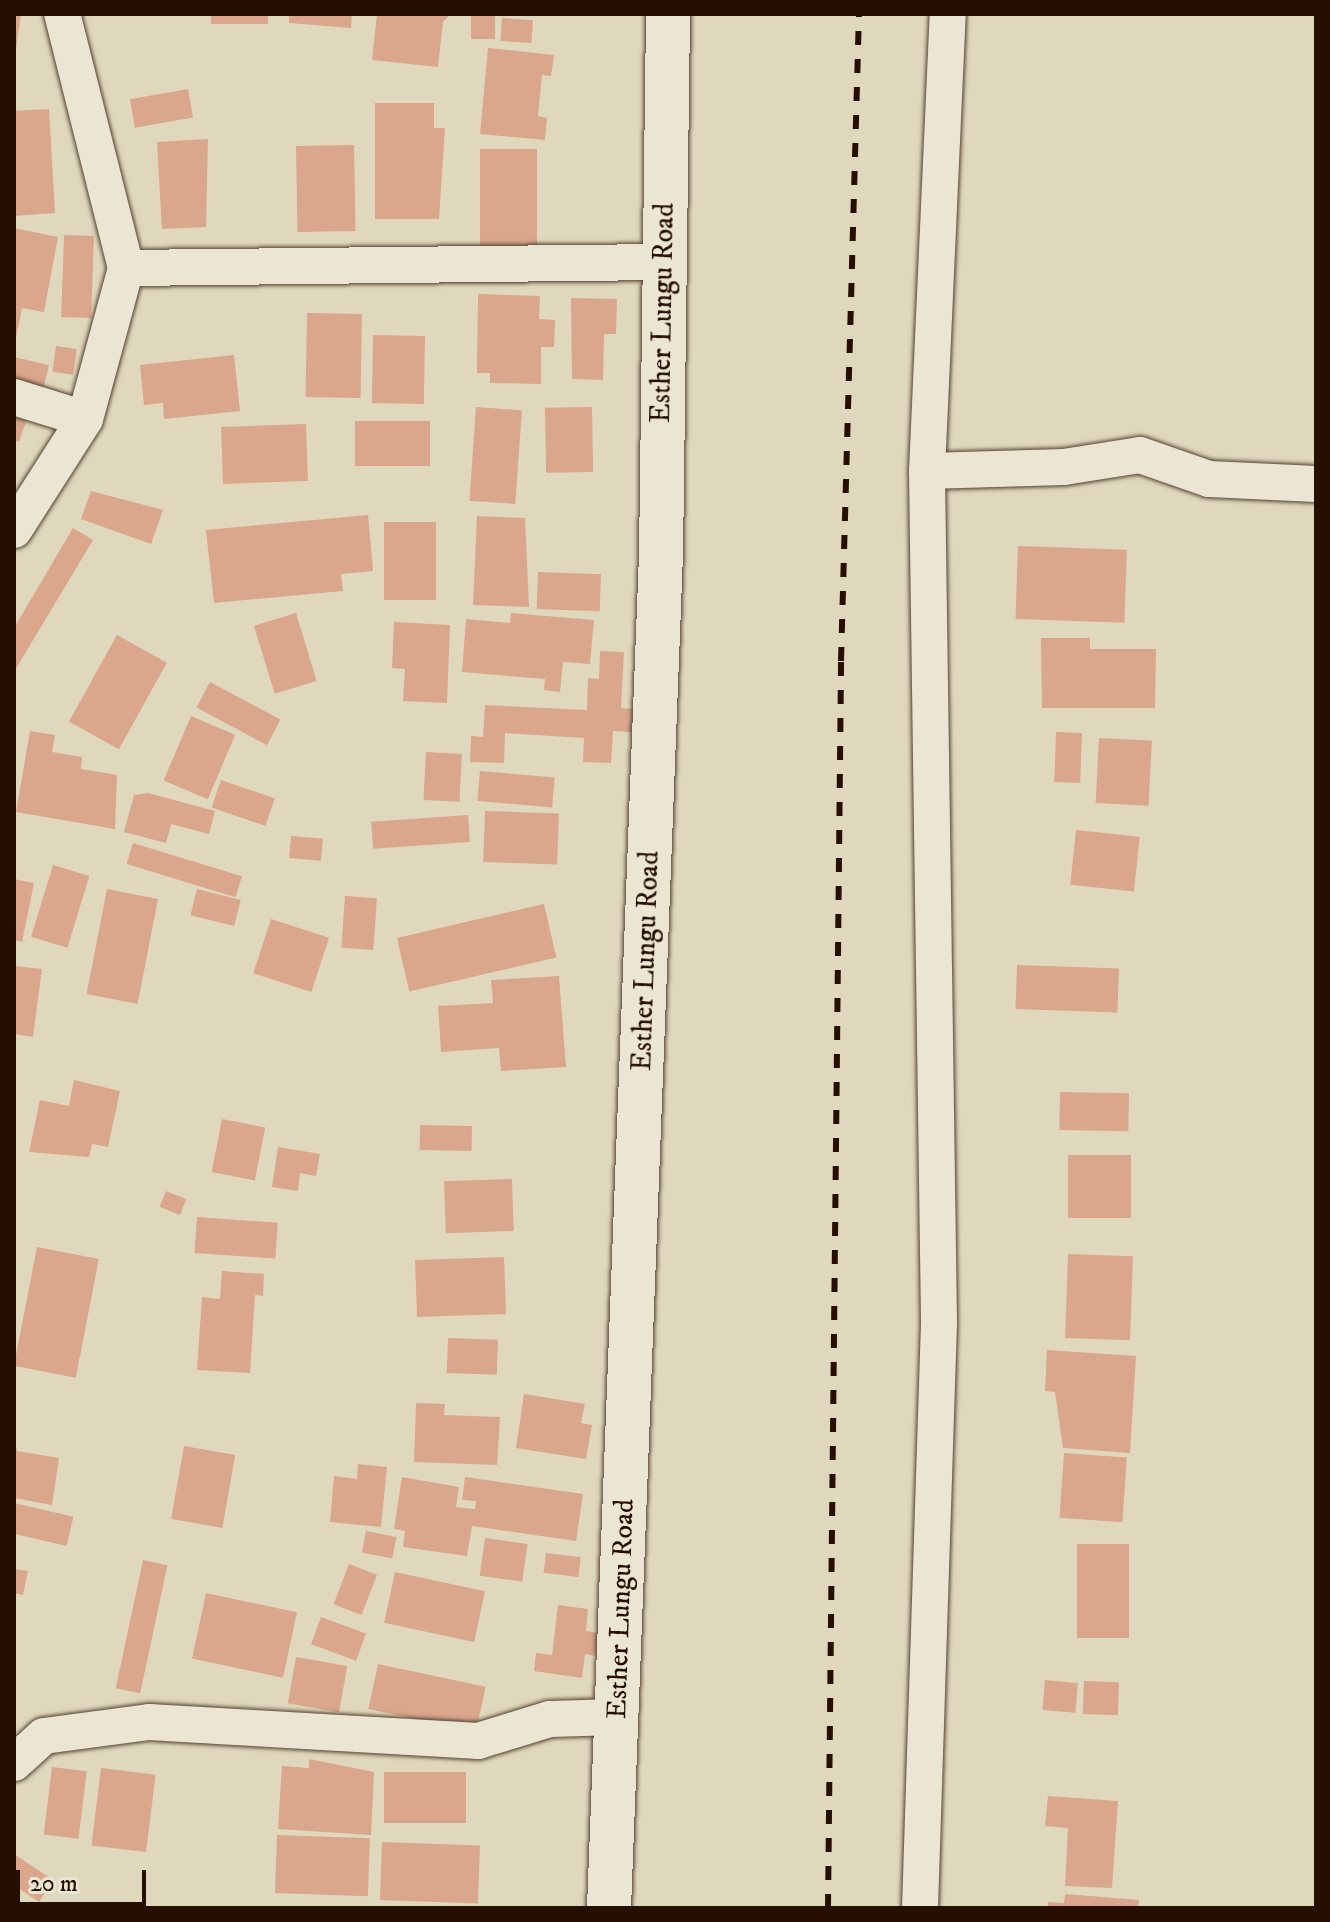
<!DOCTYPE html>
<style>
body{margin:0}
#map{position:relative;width:1330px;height:1922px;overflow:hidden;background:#e0d8bd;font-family:"IM FELL DW Pica",serif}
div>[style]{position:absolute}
.building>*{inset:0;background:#daa68c;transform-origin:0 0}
.roads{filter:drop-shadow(0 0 2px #54412f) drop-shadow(0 0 2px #54412f)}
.street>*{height:36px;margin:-18px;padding:0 18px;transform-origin:18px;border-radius:18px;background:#ebe6d4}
.secondary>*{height:44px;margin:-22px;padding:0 22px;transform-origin:22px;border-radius:22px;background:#ebe6d4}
.rail>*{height:6px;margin-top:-3px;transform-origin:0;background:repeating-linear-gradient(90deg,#260f00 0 14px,transparent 0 28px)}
span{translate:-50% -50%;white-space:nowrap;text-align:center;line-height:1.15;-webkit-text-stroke:6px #ebe6d4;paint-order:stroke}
.street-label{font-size:28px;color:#260f00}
.frame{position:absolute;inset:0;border:16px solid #260f00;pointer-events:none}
.scale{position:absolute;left:16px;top:1870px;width:130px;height:36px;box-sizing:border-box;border:4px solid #260f00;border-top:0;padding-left:10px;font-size:24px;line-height:28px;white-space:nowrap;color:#260f00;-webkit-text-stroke:6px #ebe6d4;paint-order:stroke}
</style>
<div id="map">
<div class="building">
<i style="clip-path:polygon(14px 14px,21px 14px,16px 49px,14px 49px)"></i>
<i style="left:211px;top:14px;width:57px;height:10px"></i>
<i style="clip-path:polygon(289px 14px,352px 14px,351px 28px,289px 23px)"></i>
<i style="clip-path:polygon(377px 14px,451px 14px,443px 22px,438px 67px,372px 60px)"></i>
<i style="left:471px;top:14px;width:24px;height:25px"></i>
<i style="left:502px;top:18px;width:31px;height:23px;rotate:4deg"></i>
<i style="clip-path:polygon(488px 48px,554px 55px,551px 76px,542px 75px,538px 116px,547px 118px,545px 140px,480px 134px)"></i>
<i style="left:188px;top:89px;width:29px;height:59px;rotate:80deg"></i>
<i style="clip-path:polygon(375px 103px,434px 103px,434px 128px,445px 128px,439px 219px,375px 219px)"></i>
<i style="clip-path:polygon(49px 109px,55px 213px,14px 216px,14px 111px)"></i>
<i style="clip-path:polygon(208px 139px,206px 227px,162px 229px,157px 142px)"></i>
<i style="left:354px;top:145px;width:86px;height:58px;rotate:89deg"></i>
<i style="left:480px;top:149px;width:57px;height:105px"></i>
<i style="clip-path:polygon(14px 228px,58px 237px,44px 312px,22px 308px,15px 343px)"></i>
<i style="left:64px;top:235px;width:30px;height:82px;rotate:2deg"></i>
<i style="clip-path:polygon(478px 294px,540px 296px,539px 319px,555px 320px,554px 347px,541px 347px,541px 384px,490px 383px,490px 373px,477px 373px)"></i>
<i style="clip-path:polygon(571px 298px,617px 299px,616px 334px,604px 334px,603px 380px,572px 379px)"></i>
<i style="left:307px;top:313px;width:55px;height:84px;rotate:1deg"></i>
<i style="left:373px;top:335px;width:52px;height:68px;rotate:1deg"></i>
<i style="left:56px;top:346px;width:21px;height:26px;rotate:8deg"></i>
<i style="clip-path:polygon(234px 355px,240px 411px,164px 419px,163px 403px,144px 405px,140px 365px)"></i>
<i style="clip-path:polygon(14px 357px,49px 365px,43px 390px,14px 383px)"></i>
<i style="left:476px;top:407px;width:46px;height:94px;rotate:4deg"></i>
<i style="left:592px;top:407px;width:65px;height:47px;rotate:89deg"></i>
<i style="clip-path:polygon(14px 412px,28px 416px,19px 442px,14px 440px)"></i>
<i style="left:355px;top:421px;width:75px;height:45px"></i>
<i style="left:306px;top:424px;width:57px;height:85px;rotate:88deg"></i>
<i style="clip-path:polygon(91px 491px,163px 510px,151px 544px,81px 519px)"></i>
<i style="clip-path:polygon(368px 515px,373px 571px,341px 574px,343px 591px,214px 603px,206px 530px)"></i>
<i style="clip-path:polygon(477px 516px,525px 518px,529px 607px,473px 605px)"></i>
<i style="left:384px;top:522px;width:52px;height:78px"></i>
<i style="clip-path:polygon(73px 528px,93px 540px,14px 672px,14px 628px)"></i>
<i style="left:1018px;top:546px;width:109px;height:73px;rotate:2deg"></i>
<i style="left:538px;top:572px;width:63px;height:37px;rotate:2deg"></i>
<i style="left:296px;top:613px;width:71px;height:44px;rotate:73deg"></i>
<i style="clip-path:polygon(511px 613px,594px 620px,590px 664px,563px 662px,560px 692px,544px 690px,545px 679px,462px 672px,466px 619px,510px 623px)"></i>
<i style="clip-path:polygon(394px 622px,450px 625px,447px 703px,403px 701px,405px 669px,392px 668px)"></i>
<i style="left:117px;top:635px;width:57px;height:99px;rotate:29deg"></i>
<i style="clip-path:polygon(1041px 638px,1090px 638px,1090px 649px,1156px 649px,1155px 708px,1042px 708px)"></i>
<i style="clip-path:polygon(600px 651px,624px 652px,621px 708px,633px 709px,632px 732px,613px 731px,611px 763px,583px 762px,584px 738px,505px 733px,504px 763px,470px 762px,471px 736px,483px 737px,485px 705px,587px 710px,588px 678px,599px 679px)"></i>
<i style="left:210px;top:682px;width:80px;height:29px;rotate:28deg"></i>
<i style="left:191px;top:716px;width:48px;height:70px;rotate:23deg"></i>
<i style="clip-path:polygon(30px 731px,55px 735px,52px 752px,82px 757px,81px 769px,117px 775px,115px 829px,16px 812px)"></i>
<i style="left:1056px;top:732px;width:26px;height:50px;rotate:2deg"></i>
<i style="left:1099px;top:738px;width:53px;height:65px;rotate:3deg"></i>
<i style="left:426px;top:752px;width:36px;height:48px;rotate:3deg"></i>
<i style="left:480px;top:771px;width:75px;height:30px;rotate:5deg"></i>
<i style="left:221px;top:780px;width:57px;height:29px;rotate:19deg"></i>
<i style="clip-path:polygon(148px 793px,215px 811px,209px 834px,171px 824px,166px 843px,124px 832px,134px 795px)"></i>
<i style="left:485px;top:811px;width:74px;height:51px;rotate:2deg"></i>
<i style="left:468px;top:815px;width:27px;height:97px;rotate:86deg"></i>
<i style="left:1076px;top:830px;width:64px;height:55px;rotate:6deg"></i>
<i style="left:291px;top:836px;width:32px;height:22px;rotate:5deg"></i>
<i style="left:133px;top:843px;width:114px;height:22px;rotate:17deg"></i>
<i style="left:53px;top:865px;width:38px;height:75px;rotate:17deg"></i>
<i style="clip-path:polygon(14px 879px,34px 883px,22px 942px,14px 940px)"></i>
<i style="left:107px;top:889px;width:52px;height:107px;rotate:11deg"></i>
<i style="left:197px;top:889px;width:45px;height:27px;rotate:14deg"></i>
<i style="left:345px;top:896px;width:32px;height:52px;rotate:4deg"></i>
<i style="left:544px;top:904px;width:55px;height:151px;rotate:77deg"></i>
<i style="left:271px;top:919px;width:61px;height:57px;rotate:18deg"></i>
<i style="left:1017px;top:965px;width:102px;height:44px;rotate:2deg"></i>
<i style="clip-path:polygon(14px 966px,42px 969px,33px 1037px,14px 1034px)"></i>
<i style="clip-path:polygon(559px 976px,566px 1067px,501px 1071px,499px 1048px,441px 1052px,438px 1006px,493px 1003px,491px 980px)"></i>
<i style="clip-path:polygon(74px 1080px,120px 1091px,108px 1147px,92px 1144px,89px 1157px,29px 1152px,40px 1100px,69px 1106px)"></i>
<i style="left:1060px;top:1092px;width:69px;height:38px;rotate:1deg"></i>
<i style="left:222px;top:1119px;width:44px;height:54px;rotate:11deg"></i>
<i style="left:420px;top:1125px;width:52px;height:25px;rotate:1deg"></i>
<i style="clip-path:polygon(278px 1147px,320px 1154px,316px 1176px,300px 1173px,298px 1191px,272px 1187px)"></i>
<i style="left:1068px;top:1155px;width:63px;height:63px"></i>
<i style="left:512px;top:1179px;width:52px;height:68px;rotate:88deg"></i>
<i style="left:166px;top:1191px;width:22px;height:17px;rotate:22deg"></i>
<i style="left:197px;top:1217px;width:81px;height:36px;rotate:4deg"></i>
<i style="left:37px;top:1247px;width:63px;height:121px;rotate:11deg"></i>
<i style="left:1068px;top:1254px;width:65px;height:84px;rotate:2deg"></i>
<i style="left:504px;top:1257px;width:57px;height:89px;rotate:88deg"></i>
<i style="clip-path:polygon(222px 1271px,264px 1274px,263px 1296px,255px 1295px,250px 1373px,197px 1370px,202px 1297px,220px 1299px)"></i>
<i style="left:448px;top:1338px;width:50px;height:35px;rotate:2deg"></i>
<i style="clip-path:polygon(1047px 1350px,1136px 1356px,1130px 1453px,1063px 1448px,1055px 1392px,1045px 1391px)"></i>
<i style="clip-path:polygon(524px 1394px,585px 1404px,581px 1423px,592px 1425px,586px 1459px,516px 1448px)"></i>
<i style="clip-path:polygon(416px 1403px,445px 1404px,444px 1415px,500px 1417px,497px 1465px,414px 1462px)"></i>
<i style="clip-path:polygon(14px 1433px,17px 1451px,59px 1458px,52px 1505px,14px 1498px)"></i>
<i style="left:184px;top:1446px;width:52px;height:74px;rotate:10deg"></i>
<i style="left:1064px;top:1453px;width:63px;height:65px;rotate:4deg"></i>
<i style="clip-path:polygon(358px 1464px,387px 1467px,381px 1527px,330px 1522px,334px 1476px,357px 1479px)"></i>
<i style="clip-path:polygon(402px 1477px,459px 1487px,456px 1507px,475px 1509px,476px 1501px,462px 1500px,465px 1477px,583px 1494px,576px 1541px,472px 1526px,467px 1556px,403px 1547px,405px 1531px,394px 1529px)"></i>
<i style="left:14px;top:1503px;width:61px;height:30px;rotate:13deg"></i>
<i style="left:366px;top:1531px;width:31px;height:22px;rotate:11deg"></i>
<i style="left:485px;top:1538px;width:43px;height:38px;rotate:8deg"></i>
<i style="left:1077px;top:1544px;width:52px;height:94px"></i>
<i style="clip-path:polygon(14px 1552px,15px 1569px,28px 1571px,23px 1595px,14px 1593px)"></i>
<i style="left:546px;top:1553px;width:35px;height:20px;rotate:7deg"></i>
<i style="left:143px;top:1560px;width:25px;height:131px;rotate:12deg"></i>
<i style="left:349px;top:1564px;width:30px;height:43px;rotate:21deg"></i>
<i style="left:395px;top:1572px;width:92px;height:52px;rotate:12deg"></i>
<i style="left:206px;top:1593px;width:93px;height:67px;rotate:12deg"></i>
<i style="clip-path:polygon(558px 1605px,588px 1609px,586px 1631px,599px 1633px,596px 1656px,585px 1654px,582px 1678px,534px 1671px,536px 1653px,552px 1655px)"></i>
<i style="left:321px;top:1617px;width:48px;height:29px;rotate:20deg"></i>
<i style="left:296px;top:1657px;width:52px;height:47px;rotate:10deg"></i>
<i style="left:378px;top:1664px;width:110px;height:46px;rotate:12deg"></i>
<i style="left:1045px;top:1680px;width:33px;height:30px;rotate:5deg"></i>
<i style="left:1084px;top:1681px;width:35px;height:33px;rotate:2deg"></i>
<i style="clip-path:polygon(309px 1759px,374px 1772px,371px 1835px,278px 1829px,282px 1766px,309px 1768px)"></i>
<i style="left:52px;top:1767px;width:35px;height:68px;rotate:7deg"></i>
<i style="left:101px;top:1768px;width:55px;height:78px;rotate:7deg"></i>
<i style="left:466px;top:1772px;width:51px;height:82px;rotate:90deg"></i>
<i style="clip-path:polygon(1048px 1796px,1118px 1801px,1112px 1888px,1065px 1886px,1068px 1828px,1045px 1826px)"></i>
<i style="left:277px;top:1835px;width:93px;height:58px;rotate:2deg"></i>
<i style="left:382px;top:1842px;width:98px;height:58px;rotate:2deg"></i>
<i style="clip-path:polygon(14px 1854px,53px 1880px,39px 1902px,14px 1885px)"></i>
<i style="clip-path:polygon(1065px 1894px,1139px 1900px,1138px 1908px,1048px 1908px,1048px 1902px,1064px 1903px)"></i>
</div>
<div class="roads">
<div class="street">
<i style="left:126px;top:268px;width:537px;rotate:-0.64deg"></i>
<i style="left:14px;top:397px;width:74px;rotate:17.2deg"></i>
<i style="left:927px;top:471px;width:137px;rotate:-1.7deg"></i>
<i style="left:1064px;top:467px;width:77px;rotate:-9deg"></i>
<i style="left:1140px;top:455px;width:73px;rotate:19.2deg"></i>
<i style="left:1209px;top:479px;width:107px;rotate:2.7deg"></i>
<i style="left:14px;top:530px;width:132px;rotate:-57.4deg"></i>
<i style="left:85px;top:419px;width:156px;rotate:-74.8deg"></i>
<i style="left:126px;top:268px;width:262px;rotate:-104.1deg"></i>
<i style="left:14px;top:1763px;width:40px;rotate:-42deg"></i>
<i style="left:44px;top:1736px;width:106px;rotate:-7.6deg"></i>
<i style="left:149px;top:1722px;width:330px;rotate:3.3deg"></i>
<i style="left:478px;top:1741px;width:75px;rotate:-17deg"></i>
<i style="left:550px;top:1719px;width:67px;rotate:-1.7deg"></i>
<i style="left:920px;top:1908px;width:586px;rotate:-88.14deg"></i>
<i style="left:939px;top:1322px;width:851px;rotate:-90.81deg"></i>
<i style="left:927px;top:471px;width:457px;rotate:-87.4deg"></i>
</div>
<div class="secondary">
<i style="left:609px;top:1908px;width:1352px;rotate:-87.8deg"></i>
<i style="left:661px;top:557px;width:543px;rotate:-89.26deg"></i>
</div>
</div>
<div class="rail">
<i style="left:828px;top:1908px;width:1247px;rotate:-89.4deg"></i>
<i style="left:841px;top:661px;width:647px;rotate:-88.41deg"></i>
</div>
<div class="street-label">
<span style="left:663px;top:313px;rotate:-89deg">Esther Lungu Road</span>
<span style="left:646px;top:961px;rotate:-88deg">Esther Lungu Road</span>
<span style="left:621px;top:1609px;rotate:-88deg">Esther Lungu Road</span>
</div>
<div class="frame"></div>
<div class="scale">20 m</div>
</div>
